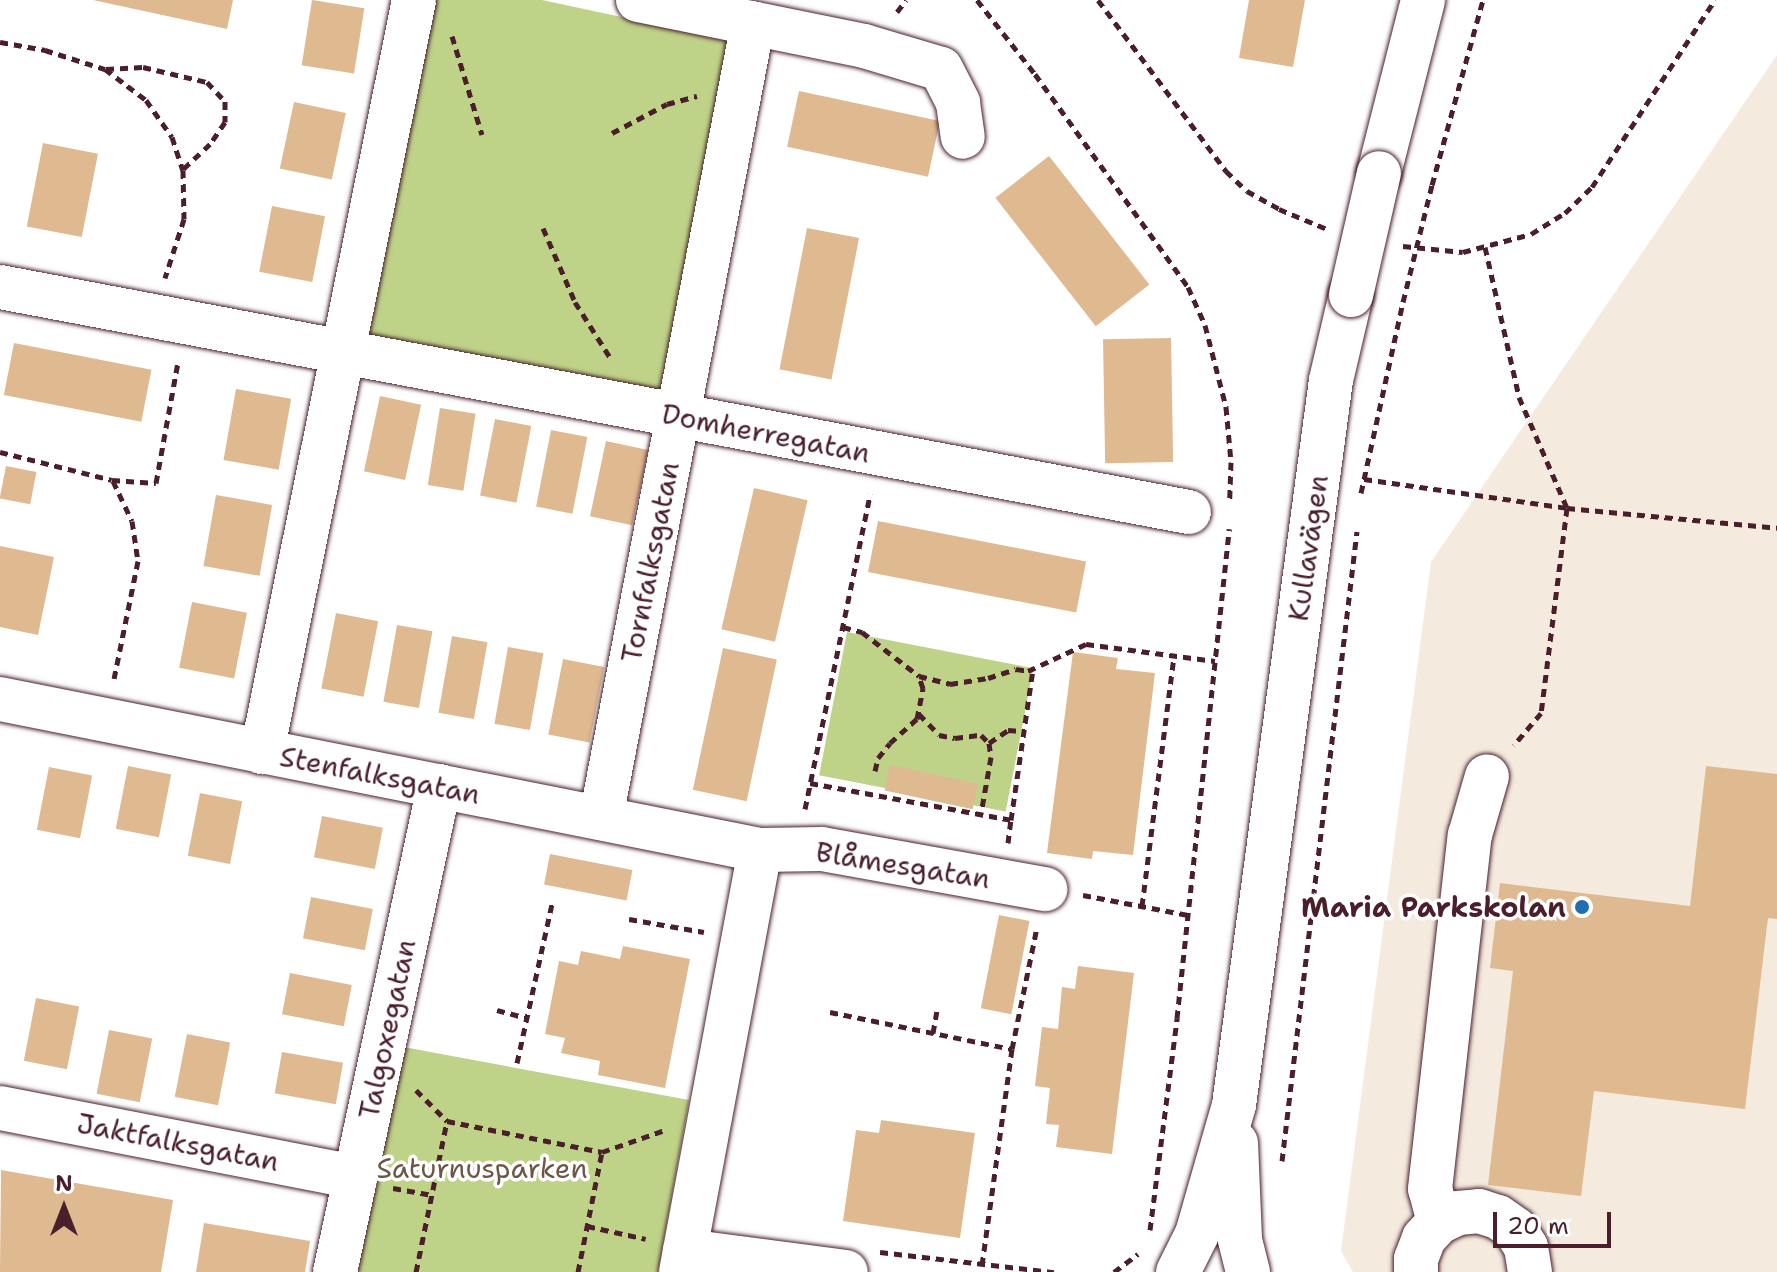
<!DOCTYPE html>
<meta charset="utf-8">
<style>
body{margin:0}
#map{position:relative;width:1777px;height:1272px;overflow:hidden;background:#fff;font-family:"Shantell Sans",sans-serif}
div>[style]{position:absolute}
.built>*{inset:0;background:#f5eade}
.green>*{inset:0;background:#bfd388;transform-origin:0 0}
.building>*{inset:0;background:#dfb990;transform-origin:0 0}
.path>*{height:5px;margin-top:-2.5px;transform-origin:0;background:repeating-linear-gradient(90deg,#4a1f2b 0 8px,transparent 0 14px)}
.roads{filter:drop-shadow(0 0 2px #4a1f2b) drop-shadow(0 0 2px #4a1f2b)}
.minor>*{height:44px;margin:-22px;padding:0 22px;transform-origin:22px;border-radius:22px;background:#fff}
.path-bridge>*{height:5px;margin-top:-2.5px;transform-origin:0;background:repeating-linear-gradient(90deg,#4a1f2b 0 8px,transparent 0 14px)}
.bridges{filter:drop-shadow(0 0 2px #4a1f2b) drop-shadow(0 0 2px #4a1f2b)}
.minor-bridge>*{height:44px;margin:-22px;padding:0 22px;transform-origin:22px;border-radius:22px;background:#fff}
.dots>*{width:22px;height:22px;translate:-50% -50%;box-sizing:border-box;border:4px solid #fff;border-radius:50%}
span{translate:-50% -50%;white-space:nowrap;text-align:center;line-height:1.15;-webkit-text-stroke:7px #fff;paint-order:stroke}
.street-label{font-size:28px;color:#4a1f2b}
.poi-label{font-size:28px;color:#4a1f2b;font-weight:700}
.right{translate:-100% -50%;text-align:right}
.park-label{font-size:28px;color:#6d5547}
.north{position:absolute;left:24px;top:1168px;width:80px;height:80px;-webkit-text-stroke:6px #fff;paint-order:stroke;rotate:0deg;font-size:22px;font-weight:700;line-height:32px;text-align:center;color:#4a1f2b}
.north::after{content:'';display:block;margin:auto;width:28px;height:36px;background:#4a1f2b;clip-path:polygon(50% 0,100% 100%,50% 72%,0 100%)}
.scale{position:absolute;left:1493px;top:1212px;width:118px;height:36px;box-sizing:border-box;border:4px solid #4a1f2b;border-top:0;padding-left:10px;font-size:24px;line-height:28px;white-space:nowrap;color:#4a1f2b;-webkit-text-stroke:6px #fff;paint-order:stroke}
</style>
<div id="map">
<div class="built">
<i style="clip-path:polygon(1777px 55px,1777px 1272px,1353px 1272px,1341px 1251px,1431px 562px)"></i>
</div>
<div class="green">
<i style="clip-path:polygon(432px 0,542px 0,734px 41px,659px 395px,362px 333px)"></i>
<i style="left:847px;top:632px;width:190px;height:146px;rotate:11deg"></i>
<i style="clip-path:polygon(398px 1046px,689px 1100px,658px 1272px,356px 1272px)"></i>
</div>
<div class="building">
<i style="clip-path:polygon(93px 0,233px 0,227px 29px)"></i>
<i style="left:312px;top:0;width:53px;height:66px;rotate:9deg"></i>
<i style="clip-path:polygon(1249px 0,1305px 0,1293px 67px,1239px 58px)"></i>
<i style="left:799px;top:91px;width:144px;height:57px;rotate:12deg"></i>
<i style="left:294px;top:102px;width:53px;height:68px;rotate:12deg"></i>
<i style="left:43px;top:143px;width:56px;height:85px;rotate:11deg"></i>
<i style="left:1049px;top:156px;width:163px;height:68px;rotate:52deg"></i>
<i style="left:272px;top:206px;width:54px;height:67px;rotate:11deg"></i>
<i style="left:807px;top:228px;width:53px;height:144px;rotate:11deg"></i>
<i style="left:1171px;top:338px;width:124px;height:68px;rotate:89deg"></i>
<i style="left:14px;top:343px;width:140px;height:53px;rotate:11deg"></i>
<i style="left:236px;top:389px;width:56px;height:72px;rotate:10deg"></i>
<i style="left:380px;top:396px;width:42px;height:77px;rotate:12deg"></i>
<i style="left:440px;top:408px;width:36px;height:78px;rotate:9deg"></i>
<i style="left:495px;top:419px;width:37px;height:78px;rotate:11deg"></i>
<i style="left:551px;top:430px;width:37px;height:78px;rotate:11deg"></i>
<i style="left:606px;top:441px;width:43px;height:77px;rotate:12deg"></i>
<i style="left:6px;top:466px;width:31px;height:33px;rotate:11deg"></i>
<i style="left:754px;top:488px;width:55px;height:145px;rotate:13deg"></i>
<i style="left:216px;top:495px;width:57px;height:72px;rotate:10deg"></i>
<i style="left:878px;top:521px;width:212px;height:52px;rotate:11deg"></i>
<i style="clip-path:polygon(0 546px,54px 557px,38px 635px,0 627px)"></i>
<i style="left:192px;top:602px;width:56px;height:67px;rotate:11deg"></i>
<i style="left:336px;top:613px;width:43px;height:77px;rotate:11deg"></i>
<i style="left:397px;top:625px;width:36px;height:78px;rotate:10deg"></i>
<i style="left:452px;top:636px;width:36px;height:78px;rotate:10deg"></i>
<i style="left:508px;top:647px;width:36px;height:78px;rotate:10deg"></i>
<i style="left:723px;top:648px;width:55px;height:145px;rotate:12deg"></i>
<i style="clip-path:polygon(1073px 652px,1118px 658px,1116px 669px,1155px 673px,1133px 855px,1093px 851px,1092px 859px,1047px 853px)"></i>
<i style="left:563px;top:659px;width:42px;height:77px;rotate:11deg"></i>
<i style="left:890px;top:765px;width:90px;height:26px;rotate:12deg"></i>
<i style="left:128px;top:766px;width:44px;height:64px;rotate:11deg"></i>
<i style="clip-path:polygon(1706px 766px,1777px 774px,1777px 919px,1768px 918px,1745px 1109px,1594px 1091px,1581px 1196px,1488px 1185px,1513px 971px,1490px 968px,1500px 883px,1690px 906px)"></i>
<i style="left:49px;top:767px;width:44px;height:64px;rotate:11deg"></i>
<i style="left:200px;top:793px;width:43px;height:64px;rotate:11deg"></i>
<i style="left:322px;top:816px;width:62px;height:42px;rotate:11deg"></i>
<i style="left:550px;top:854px;width:84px;height:31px;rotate:11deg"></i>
<i style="left:311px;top:897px;width:63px;height:42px;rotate:11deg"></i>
<i style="left:999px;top:915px;width:31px;height:95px;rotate:11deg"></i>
<i style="clip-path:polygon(623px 946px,690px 959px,665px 1088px,598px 1075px,600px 1061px,561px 1053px,565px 1038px,545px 1034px,559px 961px,578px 965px,581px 951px,620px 959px)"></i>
<i style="clip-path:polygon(1078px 966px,1134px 973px,1112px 1154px,1056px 1147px,1059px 1125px,1046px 1124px,1050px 1088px,1035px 1086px,1042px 1027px,1058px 1029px,1062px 987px,1075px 989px)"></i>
<i style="left:290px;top:973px;width:63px;height:42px;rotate:11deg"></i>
<i style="left:36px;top:998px;width:44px;height:64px;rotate:11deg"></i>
<i style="left:109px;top:1030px;width:44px;height:65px;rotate:11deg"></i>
<i style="left:187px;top:1034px;width:44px;height:64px;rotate:11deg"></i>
<i style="left:282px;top:1052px;width:62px;height:42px;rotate:10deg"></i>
<i style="clip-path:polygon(881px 1120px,975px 1133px,960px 1238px,843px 1221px,856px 1130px,879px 1133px)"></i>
<i style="clip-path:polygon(1px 1170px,173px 1200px,161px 1272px,0 1272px)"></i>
<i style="clip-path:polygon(204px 1223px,310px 1241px,305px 1272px,196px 1272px)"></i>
</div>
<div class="path">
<i style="left:977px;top:0;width:94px;rotate:51.9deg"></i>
<i style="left:1035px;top:74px;width:262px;rotate:54.3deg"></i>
<i style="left:1188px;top:287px;width:42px;rotate:65.9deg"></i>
<i style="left:1205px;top:325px;width:85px;rotate:75.6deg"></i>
<i style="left:1226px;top:407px;width:55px;rotate:84.8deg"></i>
<i style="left:1231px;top:462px;width:37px;rotate:92deg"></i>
<i style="left:1098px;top:0;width:214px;rotate:53.2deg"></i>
<i style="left:1226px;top:171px;width:29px;rotate:44deg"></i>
<i style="left:1247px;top:191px;width:37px;rotate:29deg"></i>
<i style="left:1279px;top:209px;width:52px;rotate:22.6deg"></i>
<i style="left:897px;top:12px;width:15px;rotate:-53deg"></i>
<i style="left:452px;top:36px;width:103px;rotate:73.1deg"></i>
<i style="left:0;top:42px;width:46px;rotate:10.1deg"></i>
<i style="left:45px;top:50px;width:63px;rotate:17.6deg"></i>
<i style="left:105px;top:69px;width:51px;rotate:37.1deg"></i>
<i style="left:146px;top:100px;width:45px;rotate:54.9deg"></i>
<i style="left:172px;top:137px;width:35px;rotate:72deg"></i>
<i style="left:183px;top:170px;width:49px;rotate:88.8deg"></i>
<i style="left:184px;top:219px;width:62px;rotate:107.9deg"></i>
<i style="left:106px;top:69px;width:37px;rotate:-3deg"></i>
<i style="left:143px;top:67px;width:66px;rotate:13.2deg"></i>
<i style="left:207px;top:82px;width:26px;rotate:47deg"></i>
<i style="left:225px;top:101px;width:21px;rotate:90deg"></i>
<i style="left:225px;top:122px;width:27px;rotate:124deg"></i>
<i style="left:210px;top:144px;width:37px;rotate:137deg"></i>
<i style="left:612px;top:133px;width:62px;rotate:-27.8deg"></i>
<i style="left:667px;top:104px;width:31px;rotate:-15deg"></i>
<i style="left:1432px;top:185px;width:192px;rotate:-74.6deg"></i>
<i style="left:543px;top:228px;width:81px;rotate:66.6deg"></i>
<i style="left:575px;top:302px;width:67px;rotate:57.7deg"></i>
<i style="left:1403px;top:246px;width:60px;rotate:5.7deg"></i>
<i style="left:1463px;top:252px;width:70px;rotate:-14.8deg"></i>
<i style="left:1531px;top:234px;width:40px;rotate:-32deg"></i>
<i style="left:1565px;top:213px;width:37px;rotate:-44deg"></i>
<i style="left:1592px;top:187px;width:224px;rotate:-56.7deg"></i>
<i style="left:1485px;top:247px;width:154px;rotate:77.2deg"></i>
<i style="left:1519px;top:397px;width:121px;rotate:66.6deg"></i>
<i style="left:1567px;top:508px;width:207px;rotate:97.2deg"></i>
<i style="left:1541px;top:713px;width:42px;rotate:130.2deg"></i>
<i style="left:0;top:452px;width:115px;rotate:14deg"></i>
<i style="left:112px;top:480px;width:44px;rotate:3.9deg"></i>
<i style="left:156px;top:483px;width:123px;rotate:-79.7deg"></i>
<i style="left:1364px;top:479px;width:205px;rotate:8.1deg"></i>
<i style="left:1567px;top:508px;width:211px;rotate:5.4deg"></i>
<i style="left:113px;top:481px;width:44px;rotate:64.6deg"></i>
<i style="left:132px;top:521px;width:40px;rotate:81.5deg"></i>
<i style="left:138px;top:561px;width:120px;rotate:101.5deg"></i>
<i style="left:1361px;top:493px;width:196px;rotate:-77.6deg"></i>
<i style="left:843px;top:627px;width:20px;rotate:15deg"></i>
<i style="left:862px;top:632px;width:72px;rotate:37.7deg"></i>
<i style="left:919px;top:676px;width:32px;rotate:14deg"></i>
<i style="left:950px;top:684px;width:38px;rotate:-9deg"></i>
<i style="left:988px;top:678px;width:29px;rotate:-18deg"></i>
<i style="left:1016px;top:669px;width:12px;rotate:9deg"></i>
<i style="left:1028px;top:671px;width:64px;rotate:-25deg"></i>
<i style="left:1086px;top:644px;width:130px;rotate:7.5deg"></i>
<i style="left:919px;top:714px;width:29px;rotate:46deg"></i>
<i style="left:939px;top:735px;width:16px;rotate:11deg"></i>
<i style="left:955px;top:738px;width:26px;rotate:-7deg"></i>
<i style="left:981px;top:735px;width:11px;rotate:45deg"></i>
<i style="left:989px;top:743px;width:14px;rotate:82deg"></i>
<i style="left:991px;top:757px;width:58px;rotate:100deg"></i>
<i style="left:989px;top:743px;width:23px;rotate:-34deg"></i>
<i style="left:1008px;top:730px;width:16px;rotate:4deg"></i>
<i style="left:875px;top:771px;width:13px;rotate:-77deg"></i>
<i style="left:878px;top:758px;width:19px;rotate:-51deg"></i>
<i style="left:890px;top:743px;width:36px;rotate:-42deg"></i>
<i style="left:917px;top:719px;width:32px;rotate:-79deg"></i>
<i style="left:923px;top:688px;width:12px;rotate:-110deg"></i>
<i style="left:810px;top:783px;width:204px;rotate:10.4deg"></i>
<i style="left:1011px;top:820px;width:153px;rotate:-81.7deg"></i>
<i style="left:805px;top:809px;width:322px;rotate:-78.3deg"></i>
<i style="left:1008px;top:843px;width:23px;rotate:-83deg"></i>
<i style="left:1083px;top:895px;width:107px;rotate:10.8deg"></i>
<i style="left:1142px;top:906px;width:252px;rotate:-82.7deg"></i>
<i style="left:629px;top:919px;width:76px;rotate:9.8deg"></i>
<i style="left:497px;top:1010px;width:31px;rotate:15deg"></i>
<i style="left:830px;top:1012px;width:186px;rotate:11.5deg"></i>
<i style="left:1012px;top:1049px;width:218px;rotate:97.9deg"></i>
<i style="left:933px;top:1033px;width:22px;rotate:-80deg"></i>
<i style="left:1012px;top:1049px;width:125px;rotate:-78.4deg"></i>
<i style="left:517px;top:1063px;width:163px;rotate:-77.6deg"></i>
<i style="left:416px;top:1090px;width:44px;rotate:45deg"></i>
<i style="left:1282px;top:1161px;width:634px;rotate:-83.21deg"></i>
<i style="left:393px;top:1188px;width:40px;rotate:10deg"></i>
<i style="left:587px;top:1226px;width:60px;rotate:12.4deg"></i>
<i style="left:1150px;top:1230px;width:214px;rotate:-82.7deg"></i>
<i style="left:1177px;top:1018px;width:492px;rotate:-83.9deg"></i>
<i style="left:880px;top:1252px;width:175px;rotate:6.6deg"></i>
<i style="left:416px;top:1272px;width:154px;rotate:-78.4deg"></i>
<i style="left:447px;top:1121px;width:158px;rotate:11.3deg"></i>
<i style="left:602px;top:1152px;width:67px;rotate:-19.2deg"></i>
<i style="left:578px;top:1272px;width:122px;rotate:-78.7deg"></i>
<i style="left:1114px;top:1272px;width:30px;rotate:-37deg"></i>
</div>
<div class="roads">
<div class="minor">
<i style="left:638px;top:0;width:231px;rotate:11.5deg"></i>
<i style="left:864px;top:46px;width:80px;rotate:16.6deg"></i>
<i style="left:941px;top:69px;width:38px;rotate:63deg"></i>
<i style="left:958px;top:103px;width:34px;rotate:82deg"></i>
<i style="left:1379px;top:173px;width:179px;rotate:-75.7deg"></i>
<i style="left:0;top:287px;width:1210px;rotate:10.72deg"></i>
<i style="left:0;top:699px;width:775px;rotate:11.24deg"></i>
<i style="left:760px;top:850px;width:62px;rotate:-0.9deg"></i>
<i style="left:822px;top:849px;width:227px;rotate:10.2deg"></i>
<i style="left:262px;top:752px;width:767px;rotate:-78.57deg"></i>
<i style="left:601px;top:818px;width:809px;rotate:-79.18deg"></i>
<i style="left:0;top:1108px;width:362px;rotate:11deg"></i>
<i style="left:1236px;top:1143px;width:97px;rotate:87.6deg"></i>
<i style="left:1240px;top:1240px;width:33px;rotate:76deg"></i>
<i style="left:1439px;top:1222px;width:34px;rotate:-105deg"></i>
<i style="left:1430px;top:1189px;width:356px;rotate:-83.6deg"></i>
<i style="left:1470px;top:835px;width:61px;rotate:-73.9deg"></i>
<i style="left:685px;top:1251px;width:162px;rotate:7.4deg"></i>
<i style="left:335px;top:1272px;width:497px;rotate:-77.9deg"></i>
<i style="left:681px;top:1272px;width:429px;rotate:-79.4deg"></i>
<i style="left:1178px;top:1272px;width:42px;rotate:-63.4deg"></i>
<i style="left:1197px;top:1234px;width:134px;rotate:-74deg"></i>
<i style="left:1234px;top:1105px;width:731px;rotate:-82.38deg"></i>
<i style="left:1331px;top:380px;width:87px;rotate:-76.8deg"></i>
<i style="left:1416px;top:1272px;width:13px;rotate:-90deg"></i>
<i style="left:1416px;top:1259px;width:22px;rotate:-69deg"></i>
<i style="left:1424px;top:1238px;width:22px;rotate:-47deg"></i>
<i style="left:1439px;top:1222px;width:21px;rotate:-25deg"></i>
<i style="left:1458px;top:1213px;width:21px;rotate:-5deg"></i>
<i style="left:1479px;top:1211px;width:20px;rotate:18deg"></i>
<i style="left:1498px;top:1217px;width:21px;rotate:35deg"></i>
<i style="left:1515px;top:1229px;width:21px;rotate:59deg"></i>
<i style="left:1526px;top:1247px;width:25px;rotate:81deg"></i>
</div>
</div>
<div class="path-bridge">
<i style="left:1403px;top:302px;width:121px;rotate:-76.1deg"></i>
</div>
<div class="bridges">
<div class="minor-bridge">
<i style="left:1351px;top:295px;width:125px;rotate:-77.1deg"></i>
</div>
</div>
<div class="dots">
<i style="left:1582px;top:907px;background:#1f6fb2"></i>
</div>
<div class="street-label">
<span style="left:766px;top:433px;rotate:11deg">Domherregatan</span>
<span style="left:1308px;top:548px;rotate:-82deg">Kullavägen</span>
<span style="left:650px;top:562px;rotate:-79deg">Tornfalksgatan</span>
<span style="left:380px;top:775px;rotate:11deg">Stenfalksgatan</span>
<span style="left:903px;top:865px;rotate:9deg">Blåmesgatan</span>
<span style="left:387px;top:1029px;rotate:-78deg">Talgoxegatan</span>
<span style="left:178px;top:1142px;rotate:11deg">Jaktfalksgatan</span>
</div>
<div class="poi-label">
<span class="right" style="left:1566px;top:907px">Maria Parkskolan</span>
</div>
<div class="park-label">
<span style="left:482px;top:1168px">Saturnusparken</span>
</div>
<div class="north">N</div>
<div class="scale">20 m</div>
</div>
